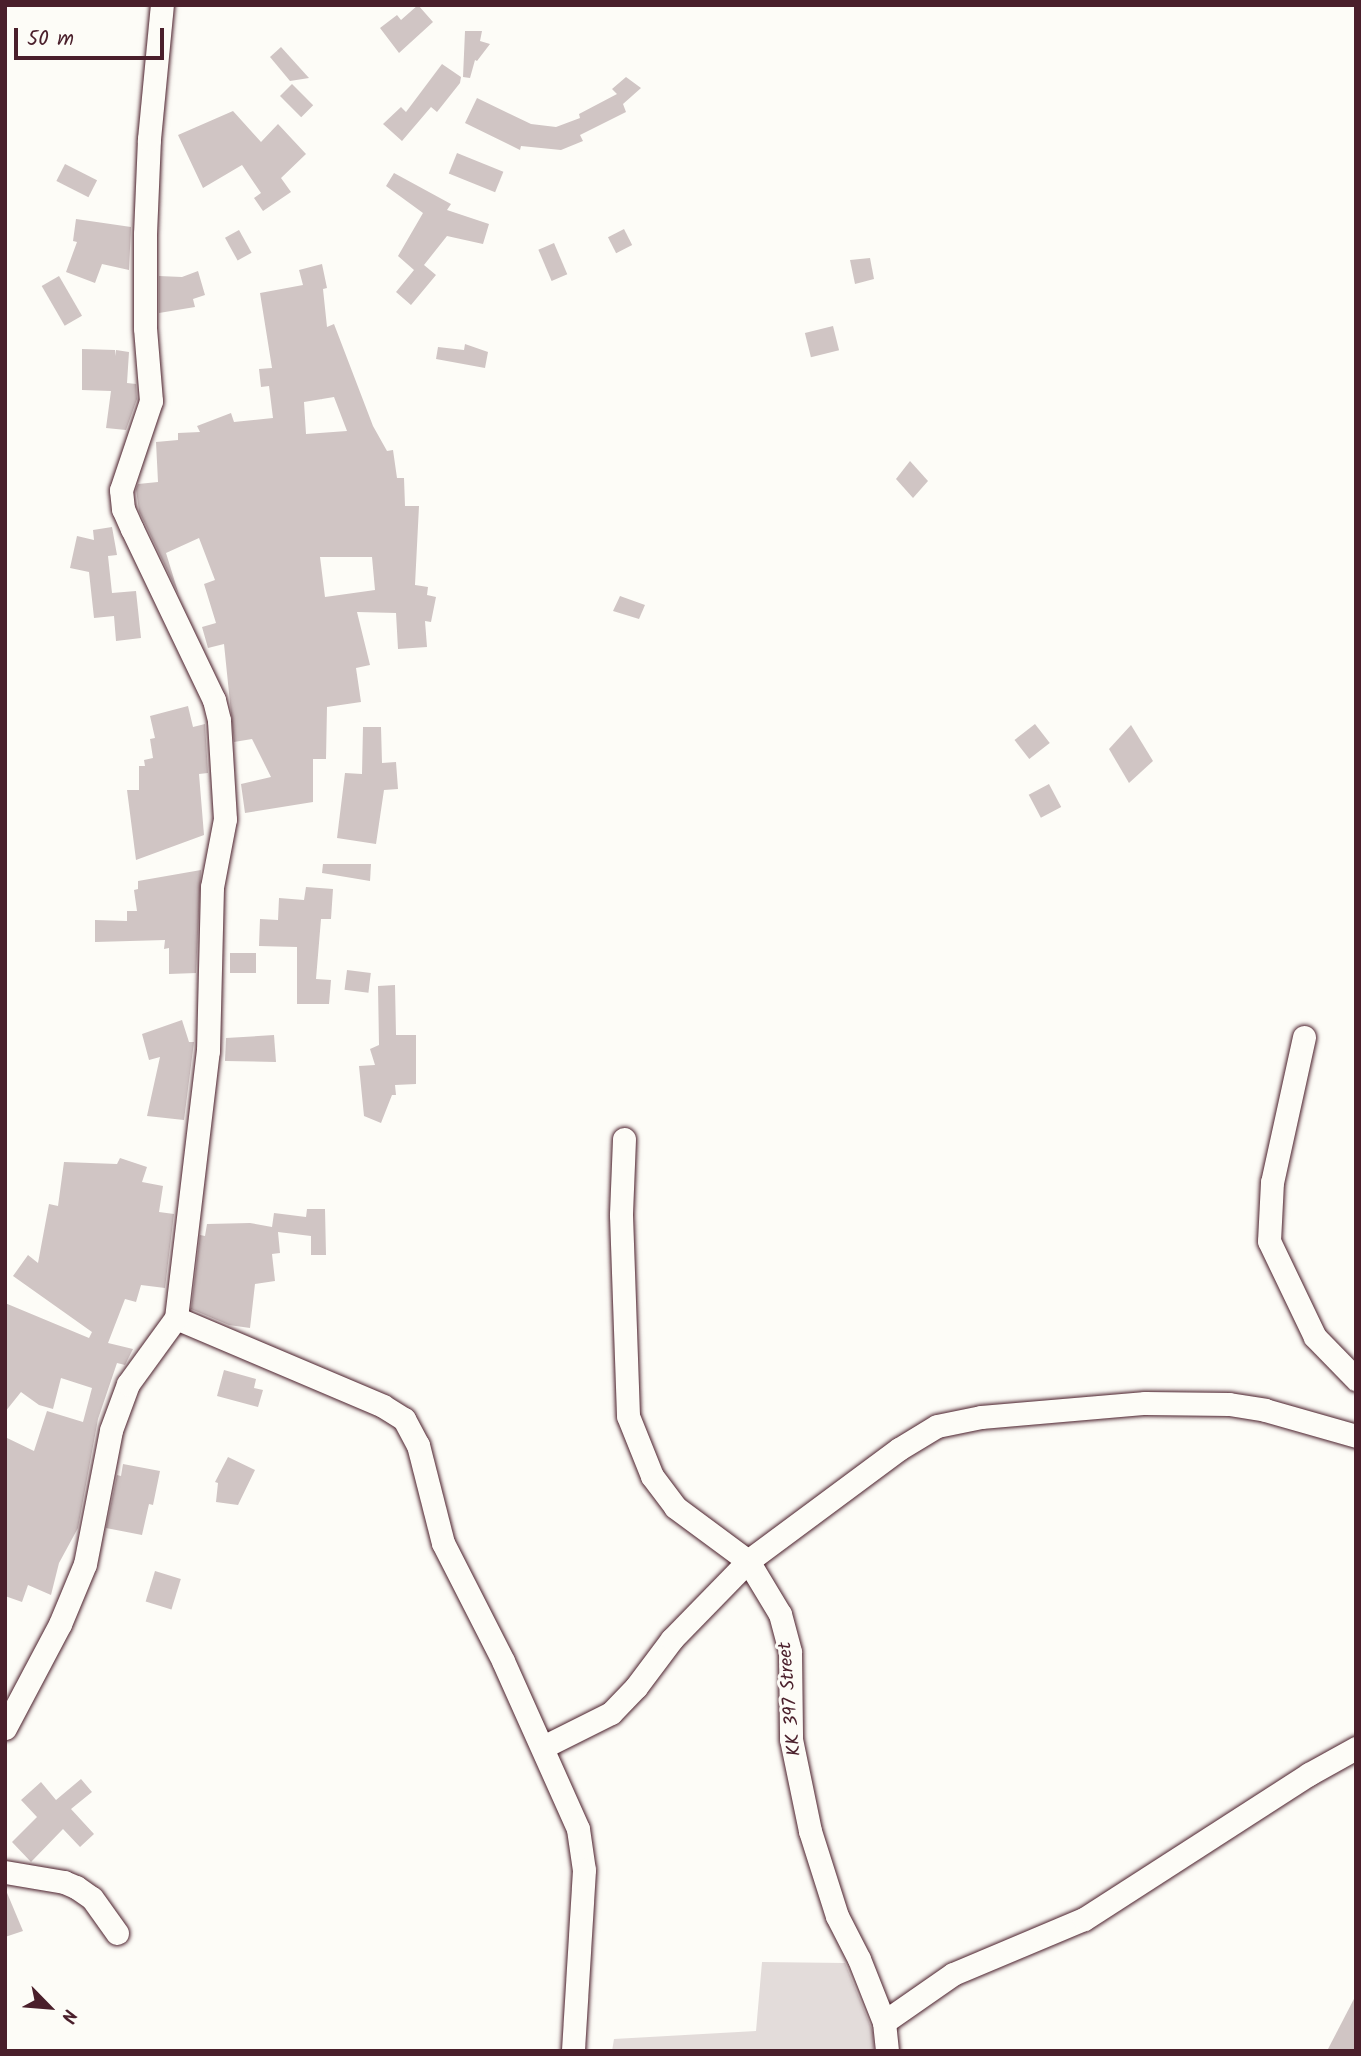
<!DOCTYPE html>
<style>
body{margin:0}
#map{position:relative;width:1361px;height:2056px;overflow:hidden;background:#fdfcf7;font-family:Kalam,sans-serif}
div>[style]{position:absolute}
.green>*{inset:0;background:#e3dcda}
.building>*{inset:0;background:#d0c5c4;transform-origin:0 0}
.roads{filter:drop-shadow(0 0 2px #4a1f2b) drop-shadow(0 0 2px #4a1f2b)}
.minor>*{height:23px;margin:-11.5px;padding:0 11.5px;transform-origin:11.5px;border-radius:11.5px;background:#fdfcf7}
span{translate:-50% -50%;white-space:nowrap;text-align:center;line-height:1.15;-webkit-text-stroke:6px #fdfcf7;paint-order:stroke}
.street-label{font-size:19px;color:#4a1f2b}
.frame{position:absolute;inset:0;border:7px solid #4a1f2b;pointer-events:none}
.north{position:absolute;left:14px;top:1972px;width:70px;height:70px;-webkit-text-stroke:5px #fdfcf7;paint-order:stroke;rotate:115deg;font-size:19px;font-weight:700;line-height:28px;text-align:center;color:#4a1f2b}
.north::after{content:'';display:block;margin:auto;width:24px;height:32px;background:#4a1f2b;clip-path:polygon(50% 0,100% 100%,50% 72%,0 100%)}
.scale{position:absolute;left:14px;top:28px;width:150px;height:32px;box-sizing:border-box;border:4px solid #4a1f2b;border-top:0;padding-left:9px;font-size:21px;line-height:24px;white-space:nowrap;color:#4a1f2b;-webkit-text-stroke:5px #fdfcf7;paint-order:stroke}
</style>
<div id="map">
<div class="green">
<i style="clip-path:polygon(762px 1962px,845px 1963px,873px 2032px,874px 2051px,612px 2051px,614px 2039px,756px 2031px)"></i>
</div>
<div class="building">
<i style="clip-path:polygon(418px 5px,433px 22px,399px 53px,380px 28px,397px 15px,401px 20px)"></i>
<i style="clip-path:polygon(465px 31px,482px 31px,480px 41px,490px 44px,477px 61px,475px 60px,470px 78px,463px 77px)"></i>
<i style="clip-path:polygon(281px 47px,309px 78px,290px 81px,270px 57px)"></i>
<i style="clip-path:polygon(442px 64px,461px 77px,460px 83px,437px 112px,431px 107px,402px 141px,383px 124px,401px 107px,406px 112px)"></i>
<i style="clip-path:polygon(626px 77px,641px 88px,623px 104px,626px 112px,580px 135px,583px 141px,561px 150px,521px 146px,520px 150px,465px 123px,477px 98px,531px 124px,556px 127px,580px 118px,579px 114px,617px 94px,612px 89px)"></i>
<i style="left:292px;top:84px;width:30px;height:17px;rotate:45deg"></i>
<i style="clip-path:polygon(233px 111px,261px 142px,278px 124px,306px 154px,281px 178px,291px 192px,263px 211px,254px 198px,261px 193px,242px 165px,203px 188px,178px 135px)"></i>
<i style="left:457px;top:153px;width:50px;height:22px;rotate:22deg"></i>
<i style="left:65px;top:164px;width:36px;height:19px;rotate:27deg"></i>
<i style="clip-path:polygon(394px 173px,451px 204px,447px 210px,489px 224px,483px 244px,447px 236px,424px 265px,436px 275px,411px 305px,396px 292px,414px 270px,398px 256px,423px 213px,386px 186px)"></i>
<i style="clip-path:polygon(76px 219px,131px 227px,129px 270px,102px 264px,95px 283px,66px 272px,77px 242px,73px 241px)"></i>
<i style="left:624px;top:229px;width:18px;height:18px;rotate:63deg"></i>
<i style="left:239px;top:230px;width:26px;height:16px;rotate:61deg"></i>
<i style="left:554px;top:243px;width:34px;height:17px;rotate:67deg"></i>
<i style="clip-path:polygon(870px 258px,874px 279px,855px 284px,850px 260px)"></i>
<i style="clip-path:polygon(evenodd,322px 264px,327px 288px,323px 289px,327px 327px,334px 324px,373px 426px,387px 451px,393px 450px,397px 478px,404px 478px,405px 506px,419px 506px,415px 585px,428px 587px,427px 595px,436px 597px,431px 622px,425px 621px,427px 647px,398px 649px,396px 613px,357px 612px,370px 665px,356px 668px,361px 702px,327px 707px,326px 759px,313px 759px,313px 802px,245px 813px,241px 784px,271px 777px,252px 739px,234px 742px,224px 644px,208px 648px,202px 627px,216px 623px,204px 584px,215px 580px,199px 538px,166px 553px,179px 595px,139px 511px,136px 489px,138px 484px,158px 482px,156px 442px,178px 440px,178px 433px,200px 432px,197px 426px,231px 413px,234px 422px,273px 418px,269px 386px,261px 387px,259px 369px,272px 368px,260px 293px,303px 285px,299px 270px,322px 264px,334px 397px,347px 431px,306px 434px,304px 402px,334px 397px,322px 264px,320px 557px,372px 557px,375px 590px,325px 597px,320px 557px)"></i>
<i style="clip-path:polygon(198px 271px,205px 295px,193px 299px,195px 307px,159px 313px,159px 276px,182px 277px)"></i>
<i style="left:59px;top:276px;width:46px;height:20px;rotate:60deg"></i>
<i style="left:833px;top:326px;width:25px;height:29px;rotate:76deg"></i>
<i style="clip-path:polygon(465px 344px,488px 352px,485px 368px,436px 359px,438px 347px,464px 350px)"></i>
<i style="clip-path:polygon(82px 349px,115px 350px,115px 356px,116px 350px,129px 352px,127px 383px,136px 384px,137px 399px,126px 430px,106px 428px,111px 391px,82px 390px)"></i>
<i style="clip-path:polygon(910px 461px,928px 481px,913px 498px,896px 479px)"></i>
<i style="clip-path:polygon(112px 527px,117px 555px,108px 556px,112px 593px,136px 591px,141px 638px,116px 641px,114px 616px,94px 618px,89px 572px,70px 568px,77px 536px,94px 540px,93px 530px)"></i>
<i style="clip-path:polygon(620px 596px,645px 605px,639px 619px,613px 611px)"></i>
<i style="clip-path:polygon(188px 706px,193px 727px,205px 724px,208px 773px,199px 774px,204px 835px,136px 860px,127px 790px,139px 790px,139px 766px,145px 766px,144px 760px,153px 758px,150px 739px,155px 738px,150px 716px)"></i>
<i style="left:1035px;top:724px;width:24px;height:26px;rotate:52deg"></i>
<i style="clip-path:polygon(1131px 725px,1153px 761px,1129px 783px,1109px 749px)"></i>
<i style="clip-path:polygon(363px 727px,381px 727px,382px 763px,396px 762px,398px 789px,384px 790px,376px 844px,337px 838px,345px 773px,362px 774px)"></i>
<i style="left:1049px;top:784px;width:26px;height:23px;rotate:62deg"></i>
<i style="clip-path:polygon(323px 864px,371px 864px,370px 881px,322px 873px)"></i>
<i style="clip-path:polygon(201px 870px,196px 973px,169px 974px,169px 948px,164px 949px,165px 940px,95px 942px,95px 920px,127px 921px,127px 911px,137px 911px,134px 890px,138px 889px,138px 881px)"></i>
<i style="clip-path:polygon(306px 887px,333px 889px,331px 919px,321px 919px,316px 979px,331px 980px,329px 1004px,297px 1004px,297px 947px,259px 946px,260px 919px,278px 920px,279px 898px,304px 900px)"></i>
<i style="left:230px;top:953px;width:26px;height:20px"></i>
<i style="left:347px;top:970px;width:24px;height:20px;rotate:7deg"></i>
<i style="clip-path:polygon(395px 985px,396px 1035px,416px 1035px,416px 1084px,395px 1085px,396px 1095px,392px 1095px,381px 1123px,364px 1116px,359px 1066px,375px 1065px,370px 1049px,379px 1045px,378px 986px)"></i>
<i style="clip-path:polygon(182px 1020px,189px 1042px,194px 1042px,184px 1120px,147px 1116px,160px 1057px,149px 1060px,142px 1034px)"></i>
<i style="clip-path:polygon(274px 1035px,276px 1062px,225px 1061px,226px 1038px)"></i>
<i style="clip-path:polygon(120px 1158px,147px 1167px,142px 1182px,163px 1186px,159px 1212px,174px 1214px,165px 1288px,141px 1285px,136px 1302px,125px 1299px,108px 1343px,133px 1349px,125px 1365px,117px 1363px,98px 1419px,78px 1528px,59px 1563px,51px 1595px,28px 1585px,22px 1602px,5px 1596px,5px 1437px,34px 1451px,47px 1411px,83px 1422px,92px 1388px,61px 1378px,53px 1409px,39px 1405px,21px 1392px,5px 1412px,5px 1303px,89px 1338px,92px 1332px,13px 1276px,28px 1255px,38px 1263px,49px 1204px,58px 1206px,64px 1162px,117px 1164px)"></i>
<i style="clip-path:polygon(307px 1209px,325px 1209px,326px 1255px,311px 1255px,311px 1236px,278px 1232px,280px 1253px,272px 1254px,275px 1281px,255px 1284px,250px 1328px,229px 1325px,191px 1309px,200px 1235px,205px 1236px,207px 1224px,250px 1223px,272px 1227px,274px 1213px,306px 1217px)"></i>
<i style="clip-path:polygon(224px 1370px,256px 1379px,254px 1388px,263px 1390px,258px 1407px,217px 1396px)"></i>
<i style="clip-path:polygon(228px 1457px,255px 1470px,238px 1505px,216px 1502px,218px 1483px,215px 1482px)"></i>
<i style="clip-path:polygon(123px 1464px,160px 1471px,153px 1505px,149px 1504px,142px 1535px,106px 1528px,117px 1475px,121px 1476px)"></i>
<i style="left:155px;top:1571px;width:27px;height:32px;rotate:17deg"></i>
<i style="clip-path:polygon(81px 1779px,92px 1792px,71px 1809px,94px 1834px,80px 1847px,63px 1829px,31px 1862px,12px 1842px,37px 1817px,21px 1800px,41px 1782px,56px 1800px)"></i>
<i style="clip-path:polygon(5px 1888px,23px 1931px,5px 1937px)"></i>
<i style="clip-path:polygon(1356px 1995px,1356px 2051px,1327px 2051px)"></i>
</div>
<div class="roads">
<div class="minor">
<i style="left:1304px;top:1037px;width:148px;rotate:102.4deg"></i>
<i style="left:1272px;top:1182px;width:59px;rotate:92.9deg"></i>
<i style="left:1269px;top:1241px;width:106px;rotate:64.4deg"></i>
<i style="left:1315px;top:1337px;width:59px;rotate:45.7deg"></i>
<i style="left:624px;top:1139px;width:76px;rotate:92.3deg"></i>
<i style="left:621px;top:1215px;width:201px;rotate:88deg"></i>
<i style="left:628px;top:1416px;width:65px;rotate:68.2deg"></i>
<i style="left:652px;top:1476px;width:39px;rotate:53deg"></i>
<i style="left:675px;top:1507px;width:91px;rotate:36.5deg"></i>
<i style="left:748px;top:1561px;width:62px;rotate:58.9deg"></i>
<i style="left:780px;top:1614px;width:39px;rotate:75deg"></i>
<i style="left:790px;top:1652px;width:87px;rotate:89.3deg"></i>
<i style="left:791px;top:1739px;width:94px;rotate:78.3deg"></i>
<i style="left:810px;top:1831px;width:89px;rotate:72.4deg"></i>
<i style="left:837px;top:1916px;width:48px;rotate:62.9deg"></i>
<i style="left:859px;top:1959px;width:68px;rotate:68.4deg"></i>
<i style="left:884px;top:2022px;width:29px;rotate:84deg"></i>
<i style="left:176px;top:1318px;width:225px;rotate:23deg"></i>
<i style="left:383px;top:1406px;width:25px;rotate:32deg"></i>
<i style="left:404px;top:1419px;width:30px;rotate:62deg"></i>
<i style="left:418px;top:1445px;width:101px;rotate:75.7deg"></i>
<i style="left:443px;top:1543px;width:132px;rotate:63deg"></i>
<i style="left:503px;top:1661px;width:184px;rotate:65.9deg"></i>
<i style="left:578px;top:1829px;width:41px;rotate:81.7deg"></i>
<i style="left:584px;top:1870px;width:181px;rotate:93.5deg"></i>
<i style="left:5px;top:1728px;width:118px;rotate:-62.1deg"></i>
<i style="left:60px;top:1624px;width:65px;rotate:-67.4deg"></i>
<i style="left:85px;top:1564px;width:136px;rotate:-79deg"></i>
<i style="left:111px;top:1430px;width:49px;rotate:-69.7deg"></i>
<i style="left:128px;top:1384px;width:82px;rotate:-54deg"></i>
<i style="left:176px;top:1318px;width:269px;rotate:-83.2deg"></i>
<i style="left:208px;top:1051px;width:164px;rotate:-88.6deg"></i>
<i style="left:212px;top:887px;width:69px;rotate:-79.2deg"></i>
<i style="left:225px;top:819px;width:99px;rotate:-93.5deg"></i>
<i style="left:219px;top:720px;width:21px;rotate:-104deg"></i>
<i style="left:214px;top:700px;width:190px;rotate:-115.6deg"></i>
<i style="left:132px;top:529px;width:22px;rotate:-114deg"></i>
<i style="left:123px;top:509px;width:19px;rotate:-96deg"></i>
<i style="left:121px;top:490px;width:94px;rotate:-71.4deg"></i>
<i style="left:151px;top:401px;width:73px;rotate:-94.7deg"></i>
<i style="left:145px;top:328px;width:94px;rotate:-90deg"></i>
<i style="left:145px;top:234px;width:95px;rotate:-87.6deg"></i>
<i style="left:149px;top:139px;width:135px;rotate:-84.5deg"></i>
<i style="left:543px;top:1747px;width:76px;rotate:-26.6deg"></i>
<i style="left:611px;top:1713px;width:36px;rotate:-46deg"></i>
<i style="left:636px;top:1687px;width:60px;rotate:-53.1deg"></i>
<i style="left:672px;top:1639px;width:109px;rotate:-45.7deg"></i>
<i style="left:748px;top:1561px;width:188px;rotate:-36.6deg"></i>
<i style="left:899px;top:1449px;width:44px;rotate:-31.2deg"></i>
<i style="left:937px;top:1426px;width:45px;rotate:-11.6deg"></i>
<i style="left:981px;top:1417px;width:165px;rotate:-4.9deg"></i>
<i style="left:1145px;top:1403px;width:84px;rotate:0.7deg"></i>
<i style="left:1229px;top:1404px;width:36px;rotate:9deg"></i>
<i style="left:1265px;top:1410px;width:95px;rotate:15.9deg"></i>
<i style="left:5px;top:1872px;width:60px;rotate:9.6deg"></i>
<i style="left:64px;top:1882px;width:13px;rotate:23deg"></i>
<i style="left:76px;top:1887px;width:19px;rotate:35deg"></i>
<i style="left:92px;top:1898px;width:43px;rotate:54.5deg"></i>
<i style="left:884px;top:2022px;width:84px;rotate:-34.8deg"></i>
<i style="left:953px;top:1974px;width:142px;rotate:-22.8deg"></i>
<i style="left:1084px;top:1919px;width:268px;rotate:-32.8deg"></i>
<i style="left:1309px;top:1774px;width:54px;rotate:-29deg"></i>
</div>
</div>
<div class="street-label">
<span style="left:791px;top:1699px;rotate:-95deg">KK 397 Street</span>
</div>
<div class="frame"></div>
<div class="north">N</div>
<div class="scale">50 m</div>
</div>
